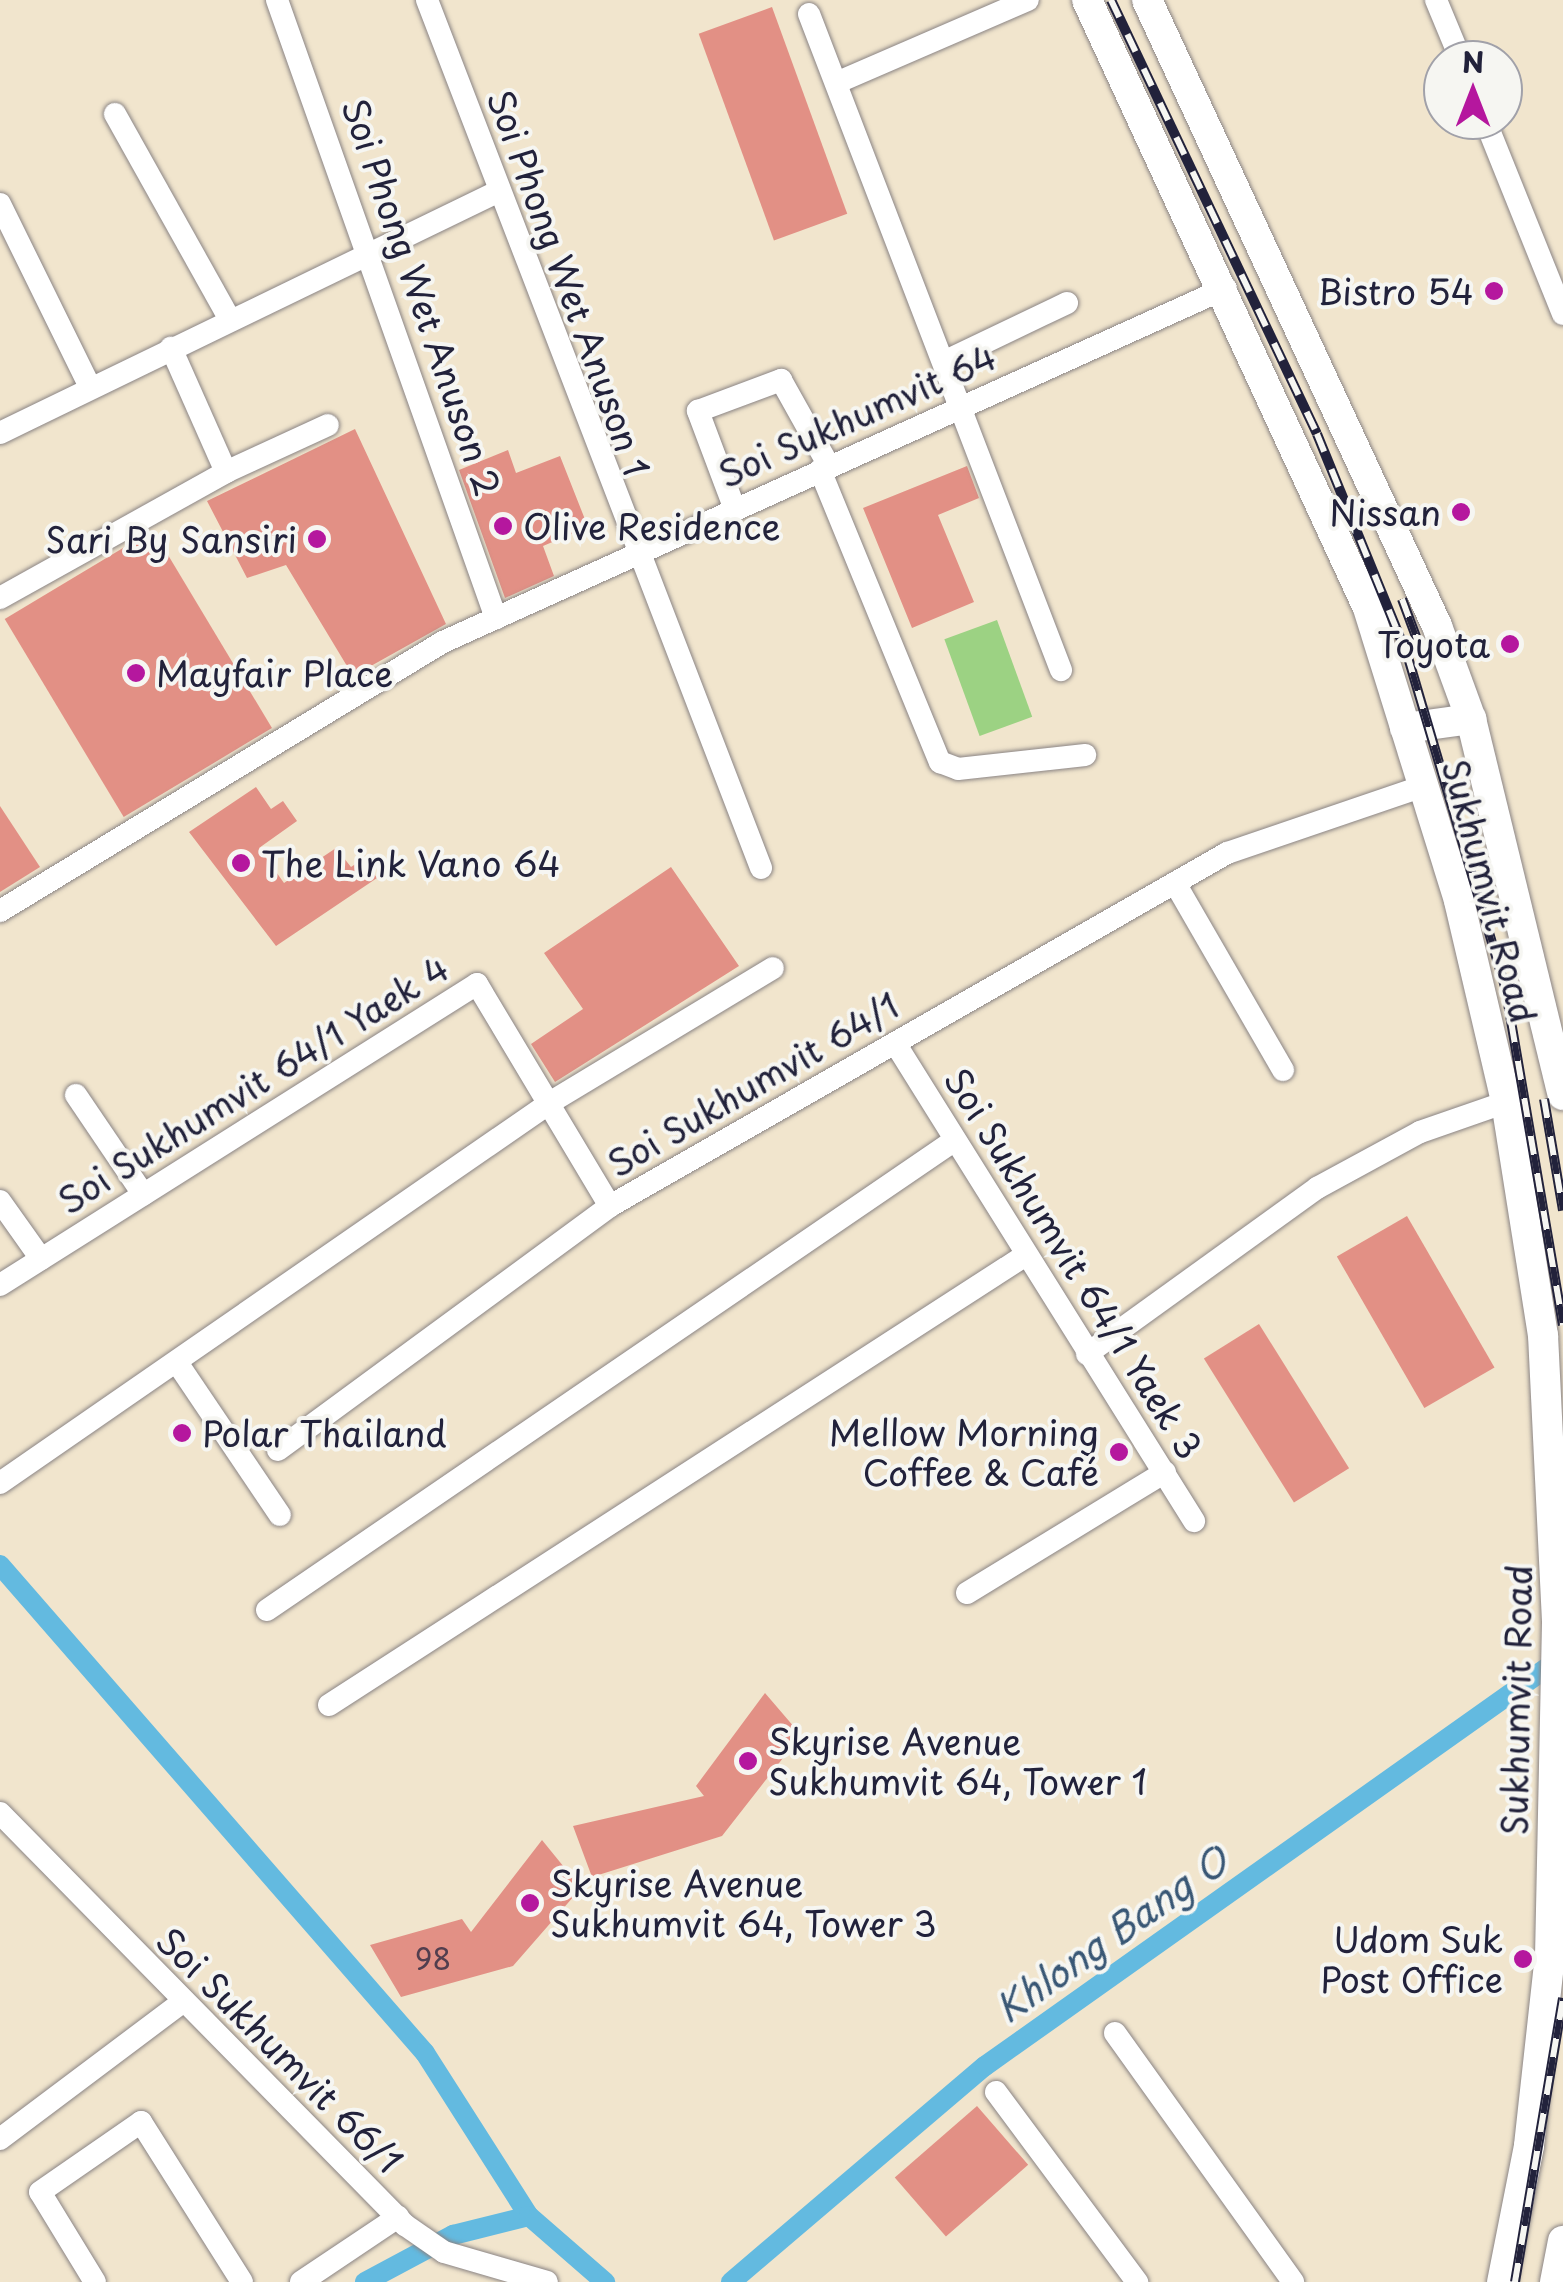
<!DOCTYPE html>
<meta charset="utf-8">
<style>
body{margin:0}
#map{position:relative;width:1563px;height:2282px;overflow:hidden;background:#f1e5cd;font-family:"Playpen Sans",sans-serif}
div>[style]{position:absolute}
.green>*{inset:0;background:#9cd283;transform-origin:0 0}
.canal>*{height:20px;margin:-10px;padding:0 10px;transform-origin:10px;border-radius:10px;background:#63bae0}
.building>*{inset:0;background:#e29085;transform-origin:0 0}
.roads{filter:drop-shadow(0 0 2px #8a8484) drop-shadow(0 0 2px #8a8484)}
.minor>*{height:22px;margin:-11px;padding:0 11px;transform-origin:11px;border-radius:11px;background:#fff}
.major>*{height:30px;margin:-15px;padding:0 15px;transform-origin:15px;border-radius:15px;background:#fff}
.rail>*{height:10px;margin-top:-5px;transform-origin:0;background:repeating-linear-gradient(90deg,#f6f6f2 0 19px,#22223b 0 38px);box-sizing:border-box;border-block:2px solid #22223b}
.dots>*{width:28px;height:28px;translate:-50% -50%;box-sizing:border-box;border:5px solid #f6f6f2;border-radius:50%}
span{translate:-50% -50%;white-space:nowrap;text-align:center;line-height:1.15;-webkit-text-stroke:8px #f6f6f2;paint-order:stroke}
.number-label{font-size:30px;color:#523e4e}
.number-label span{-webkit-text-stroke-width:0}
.street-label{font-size:35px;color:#22223b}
.poi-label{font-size:35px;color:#22223b}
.right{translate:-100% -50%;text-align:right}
.left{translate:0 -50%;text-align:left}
.water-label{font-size:38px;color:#395775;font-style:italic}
.north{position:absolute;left:1423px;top:40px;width:100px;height:100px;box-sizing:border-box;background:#f6f6f2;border:2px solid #a1a1a9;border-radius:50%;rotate:0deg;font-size:28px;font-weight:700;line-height:40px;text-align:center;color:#22223b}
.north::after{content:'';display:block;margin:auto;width:35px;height:45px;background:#b5179e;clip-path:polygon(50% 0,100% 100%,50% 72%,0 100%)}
</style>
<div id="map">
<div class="green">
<i style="left:997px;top:620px;width:103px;height:56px;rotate:70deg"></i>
</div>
<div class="canal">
<i style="left:0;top:1565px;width:647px;rotate:48.95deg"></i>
<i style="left:425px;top:2053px;width:193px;rotate:57.5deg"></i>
<i style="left:365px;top:2282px;width:100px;rotate:-28.1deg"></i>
<i style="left:453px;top:2235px;width:78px;rotate:-14deg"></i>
<i style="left:529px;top:2216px;width:101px;rotate:41deg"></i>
<i style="left:731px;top:2282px;width:333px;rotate:-40.4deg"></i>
<i style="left:985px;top:2066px;width:690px;rotate:-35.33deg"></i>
</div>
<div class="building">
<i style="left:772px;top:7px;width:220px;height:78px;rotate:70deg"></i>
<i style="clip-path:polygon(355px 429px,446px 624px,353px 676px,286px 565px,247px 578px,207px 501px)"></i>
<i style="clip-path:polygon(508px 450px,516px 473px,560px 456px,588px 527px,543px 546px,554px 576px,505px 598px,459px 470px)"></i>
<i style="clip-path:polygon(967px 466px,979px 498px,938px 515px,974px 602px,912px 628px,863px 508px)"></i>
<i style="left:153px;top:530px;width:231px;height:173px;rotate:59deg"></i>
<i style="clip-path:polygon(256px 787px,271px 809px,283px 801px,297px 821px,259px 848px,284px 883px,336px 848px,351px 867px,363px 859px,377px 878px,276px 946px,189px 832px)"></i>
<i style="clip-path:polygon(0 806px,40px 867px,0 892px)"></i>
<i style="clip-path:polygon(671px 867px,739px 966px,555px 1082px,531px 1044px,583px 1009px,544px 953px)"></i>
<i style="left:1407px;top:1216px;width:175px;height:81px;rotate:60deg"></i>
<i style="left:1259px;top:1324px;width:170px;height:65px;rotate:58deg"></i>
<i style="clip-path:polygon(765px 1693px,801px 1735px,722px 1836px,592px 1877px,573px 1826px,704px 1796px,696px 1786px)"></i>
<i style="clip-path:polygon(542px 1840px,581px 1888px,513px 1966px,401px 1997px,370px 1945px,462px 1919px,471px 1932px)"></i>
<i style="left:977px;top:2106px;width:78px;height:109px;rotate:49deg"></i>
</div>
<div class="roads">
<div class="minor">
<i style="left:277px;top:0;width:656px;rotate:70.49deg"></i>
<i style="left:427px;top:0;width:930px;rotate:68.95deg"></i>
<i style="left:1436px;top:0;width:65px;rotate:67.4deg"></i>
<i style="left:809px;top:14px;width:703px;rotate:68.99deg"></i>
<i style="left:836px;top:83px;width:209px;rotate:-23.4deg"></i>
<i style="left:115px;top:114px;width:236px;rotate:60.8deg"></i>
<i style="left:1485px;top:120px;width:209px;rotate:68.1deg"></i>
<i style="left:0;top:204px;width:204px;rotate:63.8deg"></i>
<i style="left:948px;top:360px;width:132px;rotate:-25.6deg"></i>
<i style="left:0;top:433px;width:552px;rotate:-25.87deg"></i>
<i style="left:820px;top:470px;width:316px;rotate:67.7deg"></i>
<i style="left:940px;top:762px;width:19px;rotate:21deg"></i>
<i style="left:958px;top:769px;width:128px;rotate:-6.3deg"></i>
<i style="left:226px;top:472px;width:112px;rotate:-24.7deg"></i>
<i style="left:734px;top:507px;width:103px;rotate:-110.6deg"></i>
<i style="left:698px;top:411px;width:89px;rotate:-20.5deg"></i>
<i style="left:781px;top:380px;width:98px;rotate:60.8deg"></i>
<i style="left:0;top:598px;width:259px;rotate:-29.1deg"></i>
<i style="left:226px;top:472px;width:136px;rotate:-113.9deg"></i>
<i style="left:1175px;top:883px;width:216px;rotate:60deg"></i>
<i style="left:0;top:911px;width:518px;rotate:-31.27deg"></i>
<i style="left:443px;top:642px;width:859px;rotate:-24.33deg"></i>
<i style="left:895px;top:1043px;width:564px;rotate:57.97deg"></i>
<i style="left:76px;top:1095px;width:120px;rotate:55.9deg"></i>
<i style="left:0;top:1201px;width:71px;rotate:54.7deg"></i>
<i style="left:0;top:1285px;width:564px;rotate:-32.25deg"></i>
<i style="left:477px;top:984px;width:259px;rotate:59.1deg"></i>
<i style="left:610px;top:1206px;width:711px;rotate:-29.77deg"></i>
<i style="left:1227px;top:853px;width:208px;rotate:-18.8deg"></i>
<i style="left:1087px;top:1354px;width:284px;rotate:-35.8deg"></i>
<i style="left:1317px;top:1188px;width:117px;rotate:-28.5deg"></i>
<i style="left:1420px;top:1132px;width:91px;rotate:-19.2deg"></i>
<i style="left:178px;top:1364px;width:182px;rotate:56deg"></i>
<i style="left:278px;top:1450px;width:412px;rotate:-36.3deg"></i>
<i style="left:0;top:1483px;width:670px;rotate:-34.66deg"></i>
<i style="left:551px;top:1102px;width:259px;rotate:-31.1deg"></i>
<i style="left:967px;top:1593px;width:232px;rotate:-31.4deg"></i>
<i style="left:267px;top:1610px;width:833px;rotate:-34.34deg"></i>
<i style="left:329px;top:1705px;width:830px;rotate:-32.85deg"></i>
<i style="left:0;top:1813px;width:578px;rotate:45.49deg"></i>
<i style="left:405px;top:2225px;width:47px;rotate:34.7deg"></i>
<i style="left:444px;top:2252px;width:107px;rotate:16.2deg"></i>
<i style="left:1115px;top:2033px;width:306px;rotate:54.4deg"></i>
<i style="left:996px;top:2092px;width:237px;rotate:53.4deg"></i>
<i style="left:0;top:2139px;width:226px;rotate:-36.9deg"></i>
<i style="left:95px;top:2282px;width:105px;rotate:-121.4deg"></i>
<i style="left:40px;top:2192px;width:123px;rotate:-34.7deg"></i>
<i style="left:141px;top:2122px;width:189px;rotate:57.7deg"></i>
<i style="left:301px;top:2282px;width:117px;rotate:-33.8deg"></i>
</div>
<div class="major">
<i style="left:1087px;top:0;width:670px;rotate:65.19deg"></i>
<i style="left:1368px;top:608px;width:307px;rotate:72.7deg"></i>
<i style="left:1459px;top:901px;width:206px;rotate:76.8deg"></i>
<i style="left:1506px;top:1102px;width:236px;rotate:81deg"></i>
<i style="left:1543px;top:1335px;width:288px;rotate:87.2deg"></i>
<i style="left:1557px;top:1623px;width:332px;rotate:91.2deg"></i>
<i style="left:1550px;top:1955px;width:192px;rotate:96.3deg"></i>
<i style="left:1529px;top:2146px;width:139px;rotate:101.2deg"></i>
<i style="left:1147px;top:0;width:690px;rotate:65.14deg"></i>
<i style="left:1437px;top:626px;width:99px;rotate:69.9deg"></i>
<i style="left:1471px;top:719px;width:387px;rotate:76.3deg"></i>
<i style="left:1405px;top:728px;width:67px;rotate:-7.8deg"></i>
<i style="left:1555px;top:2282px;width:42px;rotate:-79deg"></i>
</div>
</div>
<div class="rail">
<i style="left:1111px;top:0;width:480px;rotate:64.6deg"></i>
<i style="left:1317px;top:434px;width:238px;rotate:67.8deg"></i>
<i style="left:1407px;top:654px;width:346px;rotate:73.6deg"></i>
<i style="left:1505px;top:986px;width:344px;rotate:80.3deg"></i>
<i style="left:1402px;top:599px;width:75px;rotate:69.6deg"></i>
<i style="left:1544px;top:1099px;width:113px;rotate:80.3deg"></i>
<i style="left:1515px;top:2282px;width:288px;rotate:-80.4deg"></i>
</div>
<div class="dots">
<i style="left:1494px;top:291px;background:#b5179e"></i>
<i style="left:1461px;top:512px;background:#b5179e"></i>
<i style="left:503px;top:526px;background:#b5179e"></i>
<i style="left:317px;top:539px;background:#b5179e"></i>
<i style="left:1510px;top:644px;background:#b5179e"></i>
<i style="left:136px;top:673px;background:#b5179e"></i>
<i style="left:241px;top:863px;background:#b5179e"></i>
<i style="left:182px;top:1433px;background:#b5179e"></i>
<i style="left:1119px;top:1452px;background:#b5179e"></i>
<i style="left:748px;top:1761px;background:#b5179e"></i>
<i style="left:530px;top:1903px;background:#b5179e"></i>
<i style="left:1523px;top:1959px;background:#b5179e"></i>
</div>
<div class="number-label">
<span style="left:433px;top:1958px">98</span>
</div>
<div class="street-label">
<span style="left:569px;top:283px;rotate:70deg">Soi Phong Wet Anuson 1</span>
<span style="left:422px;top:297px;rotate:71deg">Soi Phong Wet Anuson 2</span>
<span style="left:857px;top:415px;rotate:-24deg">Soi Sukhumvit 64</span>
<span style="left:1490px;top:891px;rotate:75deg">Sukhumvit Road</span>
<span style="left:253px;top:1084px;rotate:-32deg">Soi Sukhumvit 64/1 Yaek 4</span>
<span style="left:753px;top:1084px;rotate:-30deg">Soi Sukhumvit 64/1</span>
<span style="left:1074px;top:1263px;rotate:58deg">Soi Sukhumvit 64/1 Yaek 3</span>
<span style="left:1516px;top:1700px;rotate:-89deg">Sukhumvit Road</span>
<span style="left:280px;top:2050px;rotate:45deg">Soi Sukhumvit 66/1</span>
</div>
<div class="poi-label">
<span class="right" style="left:1474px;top:291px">Bistro 54</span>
<span class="right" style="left:1441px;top:512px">Nissan</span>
<span class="left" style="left:523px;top:526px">Olive Residence</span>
<span class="right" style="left:297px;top:539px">Sari By Sansiri</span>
<span class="right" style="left:1490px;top:644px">Toyota</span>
<span class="left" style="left:156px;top:673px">Mayfair Place</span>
<span class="left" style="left:261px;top:863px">The Link Vano 64</span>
<span class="right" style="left:1099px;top:1452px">Mellow Morning<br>Coffee &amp; Café</span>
<span class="left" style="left:202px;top:1433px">Polar Thailand</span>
<span class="left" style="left:768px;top:1761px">Skyrise Avenue<br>Sukhumvit 64, Tower 1</span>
<span class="left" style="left:550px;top:1903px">Skyrise Avenue<br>Sukhumvit 64, Tower 3</span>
<span class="right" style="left:1503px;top:1959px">Udom Suk<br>Post Office</span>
</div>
<div class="water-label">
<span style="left:1111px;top:1934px;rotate:-35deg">Khlong Bang O</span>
</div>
<div class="north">N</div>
</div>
